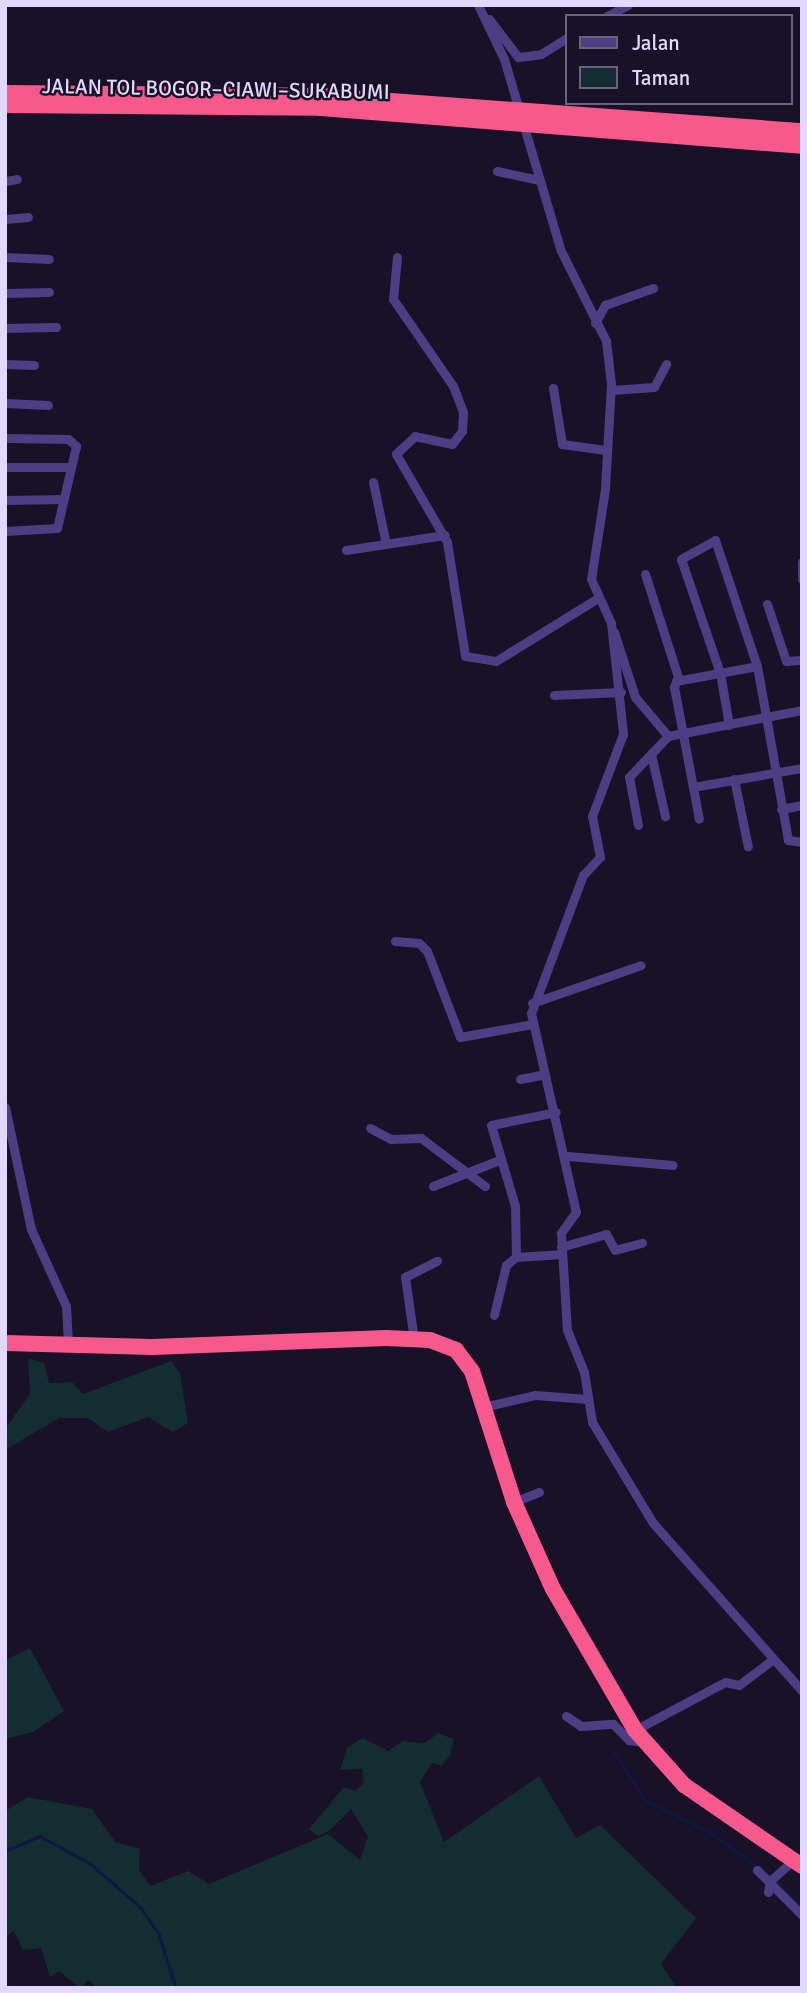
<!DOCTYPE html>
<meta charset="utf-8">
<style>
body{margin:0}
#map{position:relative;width:807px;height:1993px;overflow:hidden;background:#181127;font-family:Signika,sans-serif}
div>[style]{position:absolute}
.green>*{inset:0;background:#142d30}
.stream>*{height:2.5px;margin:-1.25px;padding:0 1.25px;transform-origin:1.25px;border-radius:1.25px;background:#0d1943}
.street>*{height:9px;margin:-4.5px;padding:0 4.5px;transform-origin:4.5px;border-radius:4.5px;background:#4b3e83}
.highway>*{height:16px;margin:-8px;padding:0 8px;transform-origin:8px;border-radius:8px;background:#f7598d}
span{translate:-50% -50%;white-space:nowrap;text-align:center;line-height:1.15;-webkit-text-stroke:5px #181127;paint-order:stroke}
.street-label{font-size:21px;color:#e2d8fd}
.frame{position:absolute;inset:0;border:7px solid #e2d8fd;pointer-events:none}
.legend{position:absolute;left:565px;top:14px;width:228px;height:91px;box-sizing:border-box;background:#181127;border:2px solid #69617d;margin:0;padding:9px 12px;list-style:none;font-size:21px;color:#e2d8fd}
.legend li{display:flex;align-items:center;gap:14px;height:35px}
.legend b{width:35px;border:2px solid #69617d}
</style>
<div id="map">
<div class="green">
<i style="clip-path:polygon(28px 1358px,44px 1363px,49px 1383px,72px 1382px,83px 1394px,171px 1361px,180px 1373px,188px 1423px,173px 1432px,148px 1417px,108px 1432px,88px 1418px,59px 1418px,5px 1450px,5px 1429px,30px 1394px)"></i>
<i style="clip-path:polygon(30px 1648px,64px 1711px,33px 1732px,5px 1739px,5px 1660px)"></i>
<i style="clip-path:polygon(438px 1733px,453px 1739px,451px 1754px,441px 1766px,432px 1763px,420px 1782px,444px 1842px,539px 1776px,576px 1838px,600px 1825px,696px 1918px,661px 1964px,677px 1988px,97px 1988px,89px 1980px,80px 1988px,59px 1971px,50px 1977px,41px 1948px,23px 1950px,14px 1931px,5px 1937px,5px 1811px,28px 1797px,92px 1809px,115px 1842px,140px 1849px,139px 1870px,150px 1886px,188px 1871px,209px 1884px,328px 1834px,360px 1860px,368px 1837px,351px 1809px,330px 1830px,318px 1836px,309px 1829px,344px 1787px,355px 1791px,364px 1783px,362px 1769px,340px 1770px,347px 1748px,362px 1738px,388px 1751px,403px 1741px,425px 1743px)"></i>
</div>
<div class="stream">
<i style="left:614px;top:1751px;width:57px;rotate:58deg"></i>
<i style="left:644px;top:1799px;width:74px;rotate:26.6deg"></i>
<i style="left:710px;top:1832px;width:75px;rotate:35.8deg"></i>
<i style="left:5px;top:1851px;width:38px;rotate:-23deg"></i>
<i style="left:40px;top:1836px;width:58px;rotate:28.8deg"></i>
<i style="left:91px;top:1864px;width:67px;rotate:41.3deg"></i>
<i style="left:141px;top:1908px;width:32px;rotate:55deg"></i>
<i style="left:159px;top:1934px;width:57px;rotate:72.5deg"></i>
<i style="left:776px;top:1880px;width:39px;rotate:48deg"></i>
</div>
<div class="street">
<i style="left:478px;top:5px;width:60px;rotate:64.3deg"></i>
<i style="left:504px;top:59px;width:200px;rotate:73.5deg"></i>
<i style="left:561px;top:251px;width:101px;rotate:63.4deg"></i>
<i style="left:606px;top:341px;width:43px;rotate:83.4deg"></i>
<i style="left:611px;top:384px;width:105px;rotate:93.3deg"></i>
<i style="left:605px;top:489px;width:91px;rotate:98.8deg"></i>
<i style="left:591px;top:579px;width:48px;rotate:65.6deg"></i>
<i style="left:611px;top:623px;width:112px;rotate:83.8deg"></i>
<i style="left:623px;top:734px;width:88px;rotate:110.7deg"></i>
<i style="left:592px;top:816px;width:42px;rotate:79deg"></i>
<i style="left:600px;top:857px;width:25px;rotate:133deg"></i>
<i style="left:583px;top:875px;width:147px;rotate:110.6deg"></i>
<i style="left:531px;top:1013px;width:204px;rotate:77.3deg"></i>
<i style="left:576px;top:1212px;width:26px;rotate:126deg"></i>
<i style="left:561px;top:1233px;width:97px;rotate:86.5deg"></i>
<i style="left:567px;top:1330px;width:45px;rotate:68deg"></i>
<i style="left:584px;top:1372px;width:51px;rotate:80.9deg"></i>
<i style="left:592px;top:1422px;width:118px;rotate:58.9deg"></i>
<i style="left:653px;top:1523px;width:225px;rotate:48.4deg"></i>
<i style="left:607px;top:16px;width:24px;rotate:-28deg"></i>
<i style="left:489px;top:19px;width:48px;rotate:52.7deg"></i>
<i style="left:518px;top:57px;width:23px;rotate:-7deg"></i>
<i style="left:541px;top:54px;width:31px;rotate:-32deg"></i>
<i style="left:497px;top:171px;width:43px;rotate:12.1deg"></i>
<i style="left:5px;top:181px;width:12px;rotate:-9deg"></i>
<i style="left:5px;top:219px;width:23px;rotate:-5deg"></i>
<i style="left:5px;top:257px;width:44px;rotate:2.6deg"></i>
<i style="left:397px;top:257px;width:42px;rotate:95.4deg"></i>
<i style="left:393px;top:299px;width:106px;rotate:55.4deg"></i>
<i style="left:453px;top:386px;width:28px;rotate:69deg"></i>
<i style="left:463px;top:412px;width:19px;rotate:93deg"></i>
<i style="left:462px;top:431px;width:16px;rotate:128deg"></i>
<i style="left:452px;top:444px;width:38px;rotate:-168deg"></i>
<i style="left:415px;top:436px;width:26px;rotate:137deg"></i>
<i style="left:396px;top:454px;width:102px;rotate:59.9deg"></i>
<i style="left:447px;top:542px;width:115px;rotate:81deg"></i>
<i style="left:465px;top:656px;width:31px;rotate:9deg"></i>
<i style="left:496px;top:661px;width:120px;rotate:-31.7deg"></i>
<i style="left:5px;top:293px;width:44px;rotate:-1.3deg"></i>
<i style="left:595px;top:323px;width:21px;rotate:-61deg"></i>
<i style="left:605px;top:305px;width:51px;rotate:-19.5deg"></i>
<i style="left:5px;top:328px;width:51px;rotate:-1.1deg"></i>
<i style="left:5px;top:364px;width:29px;rotate:2deg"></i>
<i style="left:553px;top:388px;width:57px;rotate:80.9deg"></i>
<i style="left:562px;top:444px;width:44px;rotate:7.8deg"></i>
<i style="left:611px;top:390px;width:43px;rotate:-4deg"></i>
<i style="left:654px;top:387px;width:26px;rotate:-62deg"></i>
<i style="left:5px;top:403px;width:43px;rotate:2.7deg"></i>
<i style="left:5px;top:438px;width:63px;rotate:0.9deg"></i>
<i style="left:68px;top:439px;width:11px;rotate:41deg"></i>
<i style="left:76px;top:446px;width:84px;rotate:103deg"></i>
<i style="left:57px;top:528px;width:52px;rotate:176.7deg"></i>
<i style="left:5px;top:467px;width:65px"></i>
<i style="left:373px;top:482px;width:63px;rotate:78.2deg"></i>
<i style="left:5px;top:500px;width:58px;rotate:-1deg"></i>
<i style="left:346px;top:550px;width:100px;rotate:-8.6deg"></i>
<i style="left:802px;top:562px;width:17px;rotate:90deg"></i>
<i style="left:645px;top:574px;width:108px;rotate:72.2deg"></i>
<i style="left:678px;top:677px;width:11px;rotate:112deg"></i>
<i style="left:674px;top:687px;width:134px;rotate:79.3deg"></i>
<i style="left:767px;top:604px;width:60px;rotate:71.6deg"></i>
<i style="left:786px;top:661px;width:16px;rotate:-4deg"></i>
<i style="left:614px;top:632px;width:68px;rotate:72.1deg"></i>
<i style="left:635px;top:697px;width:51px;rotate:49.8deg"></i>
<i style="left:668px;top:736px;width:136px;rotate:-11deg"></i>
<i style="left:676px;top:681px;width:82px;rotate:-10.5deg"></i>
<i style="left:554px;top:695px;width:67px;rotate:-2.6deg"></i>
<i style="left:729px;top:725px;width:53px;rotate:-99.8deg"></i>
<i style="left:720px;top:673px;width:120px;rotate:-108.9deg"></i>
<i style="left:681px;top:559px;width:39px;rotate:-29deg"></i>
<i style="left:715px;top:540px;width:133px;rotate:71.6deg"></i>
<i style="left:757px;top:666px;width:177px;rotate:79.9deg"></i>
<i style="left:788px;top:840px;width:14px;rotate:8deg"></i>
<i style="left:651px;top:754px;width:64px;rotate:77.3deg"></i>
<i style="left:734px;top:779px;width:69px;rotate:78.4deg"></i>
<i style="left:693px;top:787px;width:111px;rotate:-9.9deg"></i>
<i style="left:781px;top:809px;width:21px;rotate:-11deg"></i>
<i style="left:638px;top:825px;width:49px;rotate:-100.6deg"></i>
<i style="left:629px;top:777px;width:57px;rotate:-46.4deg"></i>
<i style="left:395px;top:941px;width:24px;rotate:5deg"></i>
<i style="left:419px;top:943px;width:11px;rotate:45deg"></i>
<i style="left:427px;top:951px;width:92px;rotate:69deg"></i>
<i style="left:460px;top:1037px;width:74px;rotate:-10.1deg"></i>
<i style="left:532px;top:1003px;width:115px;rotate:-19.2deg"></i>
<i style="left:520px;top:1079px;width:25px;rotate:-11deg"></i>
<i style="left:5px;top:1107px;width:125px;rotate:78deg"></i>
<i style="left:31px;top:1229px;width:85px;rotate:65.6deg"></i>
<i style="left:66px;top:1306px;width:38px;rotate:87deg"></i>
<i style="left:370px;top:1128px;width:24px;rotate:28deg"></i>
<i style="left:391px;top:1139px;width:30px;rotate:-2deg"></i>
<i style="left:421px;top:1138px;width:80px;rotate:36.9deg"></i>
<i style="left:568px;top:1156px;width:105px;rotate:4.9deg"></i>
<i style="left:433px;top:1186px;width:71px;rotate:-21.5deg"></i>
<i style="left:561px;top:1247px;width:47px;rotate:-16.1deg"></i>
<i style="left:606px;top:1234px;width:18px;rotate:61deg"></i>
<i style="left:615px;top:1250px;width:28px;rotate:-15deg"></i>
<i style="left:516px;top:1257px;width:46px;rotate:-3.7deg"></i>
<i style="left:494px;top:1315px;width:51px;rotate:-76.5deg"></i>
<i style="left:506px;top:1265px;width:13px;rotate:-39deg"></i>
<i style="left:516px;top:1257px;width:51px;rotate:-91.1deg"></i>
<i style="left:515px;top:1206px;width:84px;rotate:-106.5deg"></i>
<i style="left:491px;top:1125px;width:66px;rotate:-11.3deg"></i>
<i style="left:414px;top:1340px;width:64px;rotate:-98.1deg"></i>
<i style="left:405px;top:1277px;width:36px;rotate:-27deg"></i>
<i style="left:483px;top:1407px;width:53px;rotate:-13deg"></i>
<i style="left:535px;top:1395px;width:53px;rotate:4.3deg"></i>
<i style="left:514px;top:1502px;width:27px;rotate:-22deg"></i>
<i style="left:566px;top:1716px;width:18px;rotate:34deg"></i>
<i style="left:581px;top:1726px;width:32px;rotate:-4deg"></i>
<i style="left:613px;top:1724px;width:23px;rotate:45deg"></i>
<i style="left:629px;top:1740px;width:14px;rotate:8deg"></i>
<i style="left:635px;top:1730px;width:102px;rotate:-28.1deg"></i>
<i style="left:725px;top:1682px;width:14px;rotate:12deg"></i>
<i style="left:739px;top:1685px;width:41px;rotate:-37.1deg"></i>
<i style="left:757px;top:1870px;width:64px;rotate:45deg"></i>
<i style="left:768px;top:1892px;width:11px;rotate:-80deg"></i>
<i style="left:770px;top:1881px;width:31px;rotate:-42deg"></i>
</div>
<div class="highway">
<i style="left:5px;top:93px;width:318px;rotate:0.5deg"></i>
<i style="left:323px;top:96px;width:480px;rotate:4.2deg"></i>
<i style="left:5px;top:105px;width:316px;rotate:0.5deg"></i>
<i style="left:321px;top:108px;width:482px;rotate:4.5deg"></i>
<i style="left:5px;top:1343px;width:147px;rotate:1.6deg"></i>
<i style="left:152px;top:1347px;width:234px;rotate:-2.2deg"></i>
<i style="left:386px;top:1338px;width:44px;rotate:2.6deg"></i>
<i style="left:430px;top:1340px;width:28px;rotate:21deg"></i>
<i style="left:456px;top:1350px;width:26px;rotate:53deg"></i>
<i style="left:472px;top:1371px;width:138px;rotate:72.2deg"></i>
<i style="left:514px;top:1502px;width:95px;rotate:65.9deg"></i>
<i style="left:553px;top:1589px;width:163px;rotate:59.8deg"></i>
<i style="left:635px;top:1730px;width:74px;rotate:48.3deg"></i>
<i style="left:684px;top:1785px;width:143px;rotate:34.5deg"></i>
</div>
<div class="street-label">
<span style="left:216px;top:89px;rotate:1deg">JALAN TOL BOGOR–CIAWI–SUKABUMI</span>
</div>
<div class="frame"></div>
<ul class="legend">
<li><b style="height:9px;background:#4b3e83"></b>Jalan</li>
<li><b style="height:19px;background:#142d30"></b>Taman</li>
</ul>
</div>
